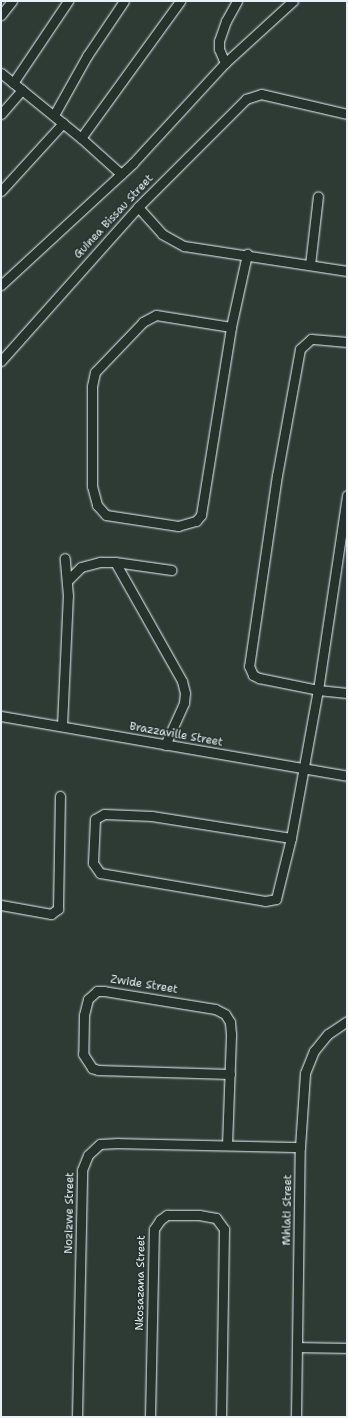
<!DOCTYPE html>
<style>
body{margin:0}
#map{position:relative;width:348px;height:1418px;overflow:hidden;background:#2e3b35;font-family:"Shantell Sans",sans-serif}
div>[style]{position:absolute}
.roads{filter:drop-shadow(0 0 1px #e8f1f8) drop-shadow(0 0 1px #e8f1f8)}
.minor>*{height:9px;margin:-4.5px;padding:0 4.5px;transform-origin:4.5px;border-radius:4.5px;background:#26332d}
span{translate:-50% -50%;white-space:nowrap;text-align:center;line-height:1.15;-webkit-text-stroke:3.5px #26332d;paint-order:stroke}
.street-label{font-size:11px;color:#e8f1f8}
.frame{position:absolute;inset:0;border:2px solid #e8f1f8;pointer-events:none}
</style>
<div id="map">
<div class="roads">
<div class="minor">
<i style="left:1px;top:15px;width:18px;rotate:-52deg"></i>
<i style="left:225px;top:63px;width:15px;rotate:-113deg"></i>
<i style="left:219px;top:49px;width:8px;rotate:-90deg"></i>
<i style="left:219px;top:41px;width:21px;rotate:-71deg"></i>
<i style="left:226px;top:21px;width:23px;rotate:-61deg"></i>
<i style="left:1px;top:73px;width:103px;rotate:39.1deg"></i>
<i style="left:81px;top:138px;width:54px;rotate:42deg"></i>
<i style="left:13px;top:83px;width:99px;rotate:-56.1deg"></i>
<i style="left:1px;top:114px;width:32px;rotate:-49deg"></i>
<i style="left:54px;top:115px;width:68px;rotate:-60.8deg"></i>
<i style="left:87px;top:56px;width:66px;rotate:-56.1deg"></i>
<i style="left:81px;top:138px;width:169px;rotate:-54.1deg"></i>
<i style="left:1px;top:191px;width:92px;rotate:-47.6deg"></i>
<i style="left:138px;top:207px;width:36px;rotate:48deg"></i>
<i style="left:162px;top:234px;width:25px;rotate:29deg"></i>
<i style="left:184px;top:246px;width:165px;rotate:8.7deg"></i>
<i style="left:310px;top:265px;width:69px;rotate:-83.4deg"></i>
<i style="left:1px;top:285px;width:180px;rotate:-42.7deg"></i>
<i style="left:133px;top:163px;width:136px;rotate:-47.4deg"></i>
<i style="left:225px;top:63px;width:92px;rotate:-42.4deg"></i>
<i style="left:231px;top:327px;width:76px;rotate:-170.9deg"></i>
<i style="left:156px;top:315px;width:15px;rotate:152deg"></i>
<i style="left:143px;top:322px;width:69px;rotate:133.8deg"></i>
<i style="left:95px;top:372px;width:14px;rotate:102deg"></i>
<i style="left:92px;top:386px;width:100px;rotate:90deg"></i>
<i style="left:92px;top:486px;width:20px;rotate:75deg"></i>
<i style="left:97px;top:505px;width:13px;rotate:48deg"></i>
<i style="left:106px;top:515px;width:73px;rotate:8.7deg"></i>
<i style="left:178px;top:526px;width:19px;rotate:-16deg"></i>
<i style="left:196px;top:521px;width:8px;rotate:-50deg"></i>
<i style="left:201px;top:515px;width:190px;rotate:-80.9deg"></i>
<i style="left:231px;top:327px;width:75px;rotate:-77.6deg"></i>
<i style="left:347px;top:342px;width:36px;rotate:-175deg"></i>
<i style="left:311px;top:339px;width:15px;rotate:138deg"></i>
<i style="left:300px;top:349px;width:128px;rotate:100.3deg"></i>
<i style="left:277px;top:475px;width:193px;rotate:98.3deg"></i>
<i style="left:249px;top:666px;width:10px;rotate:66deg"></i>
<i style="left:253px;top:675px;width:7px;rotate:27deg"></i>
<i style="left:259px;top:678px;width:60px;rotate:11.5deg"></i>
<i style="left:318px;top:690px;width:29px;rotate:6deg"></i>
<i style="left:1px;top:361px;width:206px;rotate:-48.3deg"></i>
<i style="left:138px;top:207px;width:153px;rotate:-45deg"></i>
<i style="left:246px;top:99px;width:16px;rotate:-18deg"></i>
<i style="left:261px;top:94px;width:88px;rotate:13.1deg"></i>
<i style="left:115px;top:562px;width:137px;rotate:60.6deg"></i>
<i style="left:182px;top:681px;width:12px;rotate:76deg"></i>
<i style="left:185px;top:693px;width:10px;rotate:96deg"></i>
<i style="left:184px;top:703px;width:46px;rotate:114.3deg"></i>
<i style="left:68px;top:580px;width:18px;rotate:-45deg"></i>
<i style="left:81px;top:567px;width:20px;rotate:-15deg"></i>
<i style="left:100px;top:562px;width:15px"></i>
<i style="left:115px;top:562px;width:57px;rotate:8.1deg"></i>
<i style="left:1px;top:716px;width:351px;rotate:9.8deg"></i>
<i style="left:62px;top:726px;width:130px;rotate:-87.4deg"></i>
<i style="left:68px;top:596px;width:38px;rotate:-95deg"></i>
<i style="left:291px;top:838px;width:141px;rotate:-171deg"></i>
<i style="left:152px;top:816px;width:48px;rotate:-177.6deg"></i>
<i style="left:104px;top:814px;width:10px;rotate:151deg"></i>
<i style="left:95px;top:819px;width:44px;rotate:92.6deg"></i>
<i style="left:93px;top:863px;width:12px;rotate:55deg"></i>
<i style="left:100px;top:873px;width:167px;rotate:9.6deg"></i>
<i style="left:265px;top:901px;width:11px;rotate:-10deg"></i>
<i style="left:276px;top:899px;width:63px;rotate:-76.2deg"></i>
<i style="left:291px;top:838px;width:150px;rotate:-79.7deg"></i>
<i style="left:318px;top:690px;width:197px;rotate:-81.5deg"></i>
<i style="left:1px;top:905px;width:51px;rotate:10.2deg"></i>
<i style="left:51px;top:914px;width:9px;rotate:-36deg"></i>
<i style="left:58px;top:909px;width:113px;rotate:-89deg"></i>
<i style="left:227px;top:1145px;width:111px;rotate:-87.9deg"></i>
<i style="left:231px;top:1034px;width:12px;rotate:-95deg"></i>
<i style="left:230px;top:1022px;width:9px;rotate:-122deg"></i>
<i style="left:225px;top:1014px;width:11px;rotate:-153deg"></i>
<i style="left:215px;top:1009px;width:112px;rotate:-170.8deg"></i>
<i style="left:104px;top:991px;width:7px;rotate:180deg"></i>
<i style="left:97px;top:991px;width:12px;rotate:138deg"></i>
<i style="left:88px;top:999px;width:16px;rotate:104deg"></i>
<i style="left:84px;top:1015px;width:39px;rotate:91deg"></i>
<i style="left:83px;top:1054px;width:17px;rotate:57deg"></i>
<i style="left:92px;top:1068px;width:6px;rotate:18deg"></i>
<i style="left:98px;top:1070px;width:132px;rotate:1.7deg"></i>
<i style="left:298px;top:1347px;width:49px;rotate:1.2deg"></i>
<i style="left:77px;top:1417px;width:247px;rotate:-88.8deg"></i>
<i style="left:82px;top:1170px;width:16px;rotate:-68deg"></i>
<i style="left:88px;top:1155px;width:16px;rotate:-43deg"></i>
<i style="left:100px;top:1144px;width:18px;rotate:-3deg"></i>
<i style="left:118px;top:1143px;width:182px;rotate:1.3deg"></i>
<i style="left:150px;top:1417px;width:188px;rotate:-88.8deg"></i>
<i style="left:154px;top:1229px;width:11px;rotate:-56deg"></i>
<i style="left:160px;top:1220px;width:9px;rotate:-36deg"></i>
<i style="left:167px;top:1215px;width:32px"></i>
<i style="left:199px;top:1215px;width:17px;rotate:10deg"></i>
<i style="left:216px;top:1218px;width:14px;rotate:54deg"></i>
<i style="left:224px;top:1229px;width:188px;rotate:90.9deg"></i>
<i style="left:296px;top:1417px;width:270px;rotate:-89.2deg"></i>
<i style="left:300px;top:1147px;width:74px;rotate:-86.1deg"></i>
<i style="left:305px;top:1073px;width:24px;rotate:-68deg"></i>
<i style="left:314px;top:1051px;width:22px;rotate:-51deg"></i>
<i style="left:328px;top:1034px;width:23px;rotate:-34deg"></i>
</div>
</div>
<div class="street-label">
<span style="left:114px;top:217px;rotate:-47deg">Guinea Bissau Street</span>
<span style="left:176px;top:735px;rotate:10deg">Brazzaville Street</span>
<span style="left:144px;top:985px;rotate:9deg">Zwide Street</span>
<span style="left:288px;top:1210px;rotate:-89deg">Mhlati Street</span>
<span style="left:70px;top:1213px;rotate:-89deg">Nozizwe Street</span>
<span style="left:141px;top:1283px;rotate:-89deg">Nkosazana Street</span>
</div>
<div class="frame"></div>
</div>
